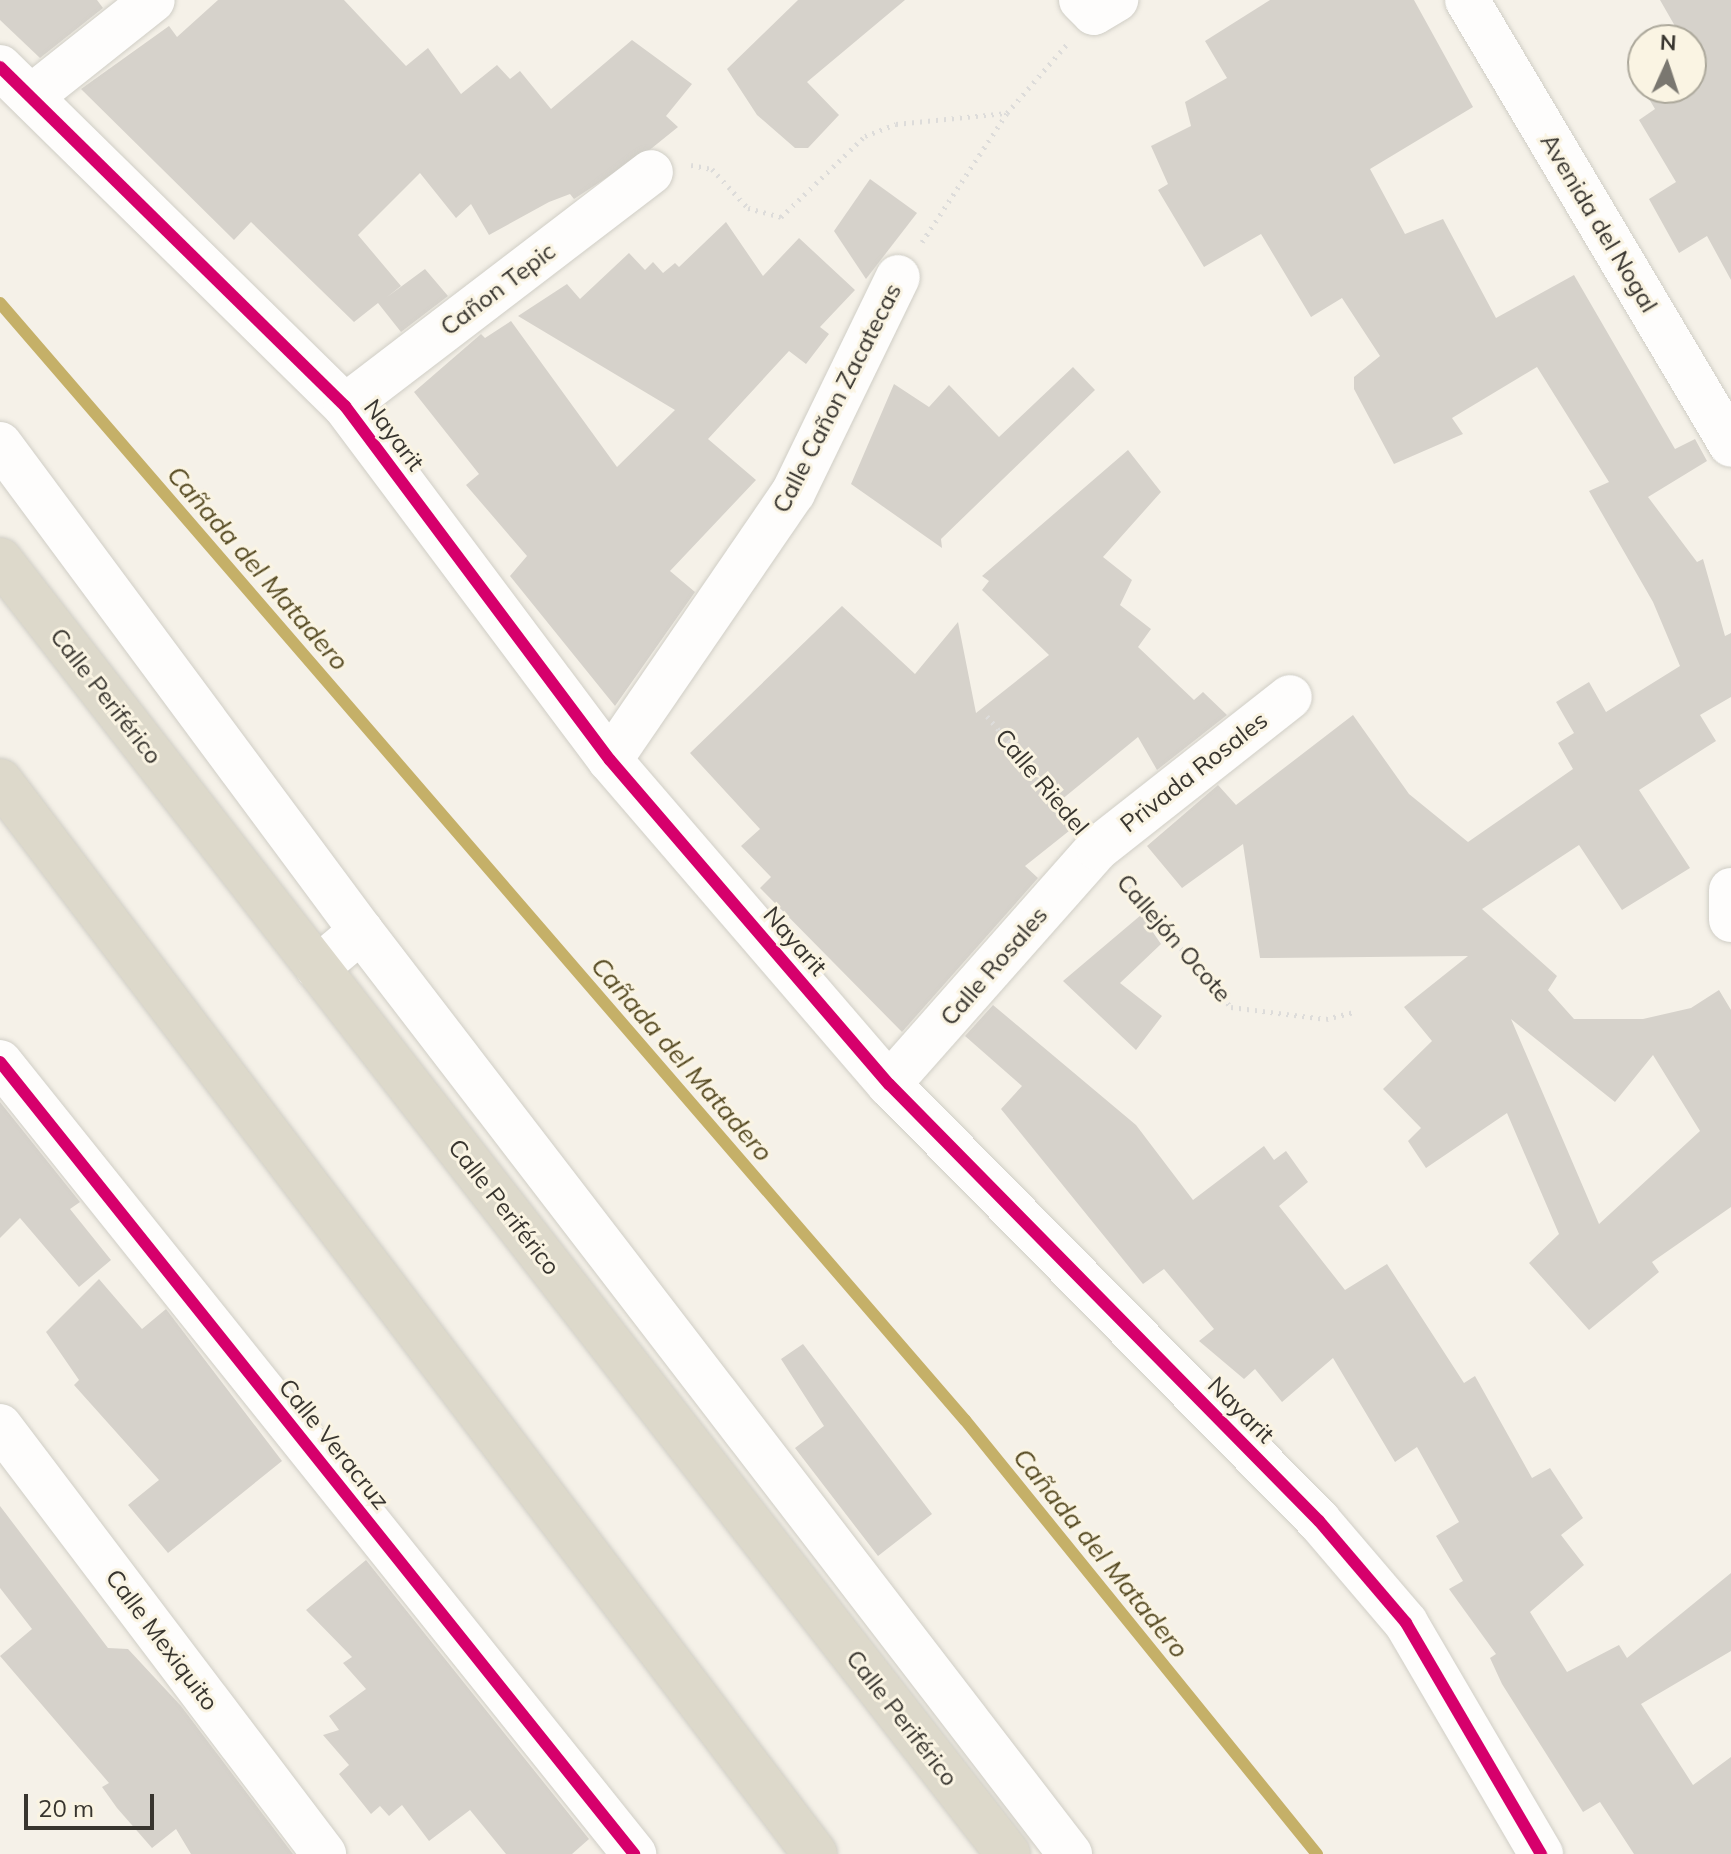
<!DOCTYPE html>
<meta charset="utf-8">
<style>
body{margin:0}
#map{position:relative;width:1731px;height:1854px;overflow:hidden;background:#f5f1e8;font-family:Mulish,sans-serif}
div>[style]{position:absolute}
.stream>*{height:12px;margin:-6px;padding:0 6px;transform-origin:6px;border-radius:6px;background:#c5b068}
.building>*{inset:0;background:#d6d2cb}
.path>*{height:5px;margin-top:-2.5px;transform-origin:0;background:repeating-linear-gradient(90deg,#dddcda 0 2px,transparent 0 8px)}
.roads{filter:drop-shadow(0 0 2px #d0cec6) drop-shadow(0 0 2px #d0cec6)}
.minor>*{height:44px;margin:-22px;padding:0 22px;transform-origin:22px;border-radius:22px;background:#fefdfc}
.highway>*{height:44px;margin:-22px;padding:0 22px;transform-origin:22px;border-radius:22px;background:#ddd9cb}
.cycleway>*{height:12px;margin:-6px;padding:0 6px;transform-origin:6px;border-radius:6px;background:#d6006c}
span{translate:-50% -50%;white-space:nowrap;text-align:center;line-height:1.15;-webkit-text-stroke:6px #faf4e3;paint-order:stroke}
.street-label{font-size:24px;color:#38352f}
.water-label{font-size:26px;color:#584c24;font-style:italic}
.north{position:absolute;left:1627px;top:24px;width:80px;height:80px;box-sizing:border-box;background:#faf4e3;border:2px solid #aca89b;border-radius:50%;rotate:3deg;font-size:22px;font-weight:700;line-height:32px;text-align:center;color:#38352f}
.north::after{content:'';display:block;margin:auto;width:28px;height:36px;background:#7a7770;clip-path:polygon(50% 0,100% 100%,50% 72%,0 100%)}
.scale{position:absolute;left:24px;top:1794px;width:130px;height:36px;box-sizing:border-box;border:4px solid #38352f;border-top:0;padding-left:10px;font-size:24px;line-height:28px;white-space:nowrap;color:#38352f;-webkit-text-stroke:6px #faf4e3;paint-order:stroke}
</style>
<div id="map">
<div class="stream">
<i style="left:0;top:303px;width:1476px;rotate:49.18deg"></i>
<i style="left:965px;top:1420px;width:559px;rotate:50.96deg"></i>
</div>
<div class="building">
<i style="clip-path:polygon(0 0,97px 0,103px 8px,40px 58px,0 20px)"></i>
<i style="clip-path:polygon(218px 0,344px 0,406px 66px,428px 48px,461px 94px,497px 65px,510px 79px,520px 71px,551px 109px,632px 40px,692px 84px,666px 116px,678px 127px,652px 148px,574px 199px,570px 194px,549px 202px,489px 235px,471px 204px,456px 218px,420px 173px,358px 235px,401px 286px,387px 297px,425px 269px,448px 296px,401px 332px,378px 303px,354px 322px,251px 222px,234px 240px,81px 89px,169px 26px,177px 37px)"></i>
<i style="clip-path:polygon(798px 0,905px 0,807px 82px,839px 115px,808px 148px,795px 148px,757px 115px,727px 69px)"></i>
<i style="clip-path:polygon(evenodd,1270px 0,1414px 0,1473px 107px,1370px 169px,1405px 234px,1443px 219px,1496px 318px,1574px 275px,1675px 449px,1695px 439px,1707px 461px,1648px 497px,1697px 562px,1703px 559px,1725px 636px,1731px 633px,1731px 697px,1700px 715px,1716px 741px,1639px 790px,1690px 868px,1622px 910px,1579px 845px,1482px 909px,1557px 976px,1548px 990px,1574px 1019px,1643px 1019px,1691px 1008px,1719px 990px,1731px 1010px,1731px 1207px,1652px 1262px,1659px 1272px,1589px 1330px,1529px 1263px,1559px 1234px,1507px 1113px,1426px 1168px,1408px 1141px,1421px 1128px,1383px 1089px,1432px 1041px,1404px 1007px,1468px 956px,1260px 958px,1243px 844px,1182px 888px,1147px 846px,1218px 785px,1236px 805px,1353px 715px,1409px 794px,1468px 842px,1573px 769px,1558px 743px,1574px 733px,1556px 702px,1589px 682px,1606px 712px,1680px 666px,1653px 602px,1589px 491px,1609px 482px,1537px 367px,1452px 418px,1463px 434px,1394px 464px,1354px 389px,1354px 377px,1380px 356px,1342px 298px,1311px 317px,1261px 234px,1204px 267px,1158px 190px,1168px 184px,1151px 146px,1191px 126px,1185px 102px,1227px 78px,1205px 41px,1270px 0,1511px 1019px,1615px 1102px,1653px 1055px,1700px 1131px,1599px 1224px,1511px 1019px)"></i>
<i style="clip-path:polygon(1660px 0,1731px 0,1731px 280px,1707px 236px,1679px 253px,1649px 199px,1676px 182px,1639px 120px,1655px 109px,1639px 82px,1691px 88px,1691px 40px,1683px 40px)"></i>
<i style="clip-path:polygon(870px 179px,917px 213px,866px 279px,834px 231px)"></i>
<i style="clip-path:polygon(726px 222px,763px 276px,799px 238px,855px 290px,820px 327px,829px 334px,806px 364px,789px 351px,708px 439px,756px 480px,670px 571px,695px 592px,615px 706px,510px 576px,527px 556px,466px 485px,479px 474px,414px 392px,481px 334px,485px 338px,511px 321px,617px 467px,675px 410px,518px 316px,567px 284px,580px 299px,629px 253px,645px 270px,653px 262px,663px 273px,675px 263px,679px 267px)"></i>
<i style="clip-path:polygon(1073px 367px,1095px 390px,941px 539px,942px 548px,851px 484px,894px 384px,929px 407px,949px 385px,999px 437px)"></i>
<i style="clip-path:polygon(1128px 450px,1161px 492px,1103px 557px,1132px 580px,1120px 605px,1151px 629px,1138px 647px,1194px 700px,1203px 692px,1227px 715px,1157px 770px,1138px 737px,1055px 805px,1074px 827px,1025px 866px,1038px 878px,902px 1032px,760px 888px,771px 877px,741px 846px,760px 829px,690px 753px,842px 606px,915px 674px,958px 622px,976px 713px,1049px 655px,982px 590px,989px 581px,982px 576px)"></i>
<i style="clip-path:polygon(1141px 915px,1161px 944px,1120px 983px,1162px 1016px,1136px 1050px,1063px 981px)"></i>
<i style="clip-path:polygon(993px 1005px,1136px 1125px,1193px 1200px,1264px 1146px,1274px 1160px,1286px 1151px,1308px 1182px,1279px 1206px,1345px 1290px,1387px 1264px,1464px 1383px,1475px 1376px,1532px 1478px,1550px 1468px,1583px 1518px,1561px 1535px,1584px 1565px,1530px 1612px,1567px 1672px,1619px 1645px,1627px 1658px,1731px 1573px,1731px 1651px,1641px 1704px,1693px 1785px,1731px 1757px,1731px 1854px,1634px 1854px,1600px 1802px,1583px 1812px,1502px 1684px,1490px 1658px,1496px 1654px,1449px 1589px,1463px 1581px,1436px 1536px,1459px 1522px,1417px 1447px,1395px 1462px,1333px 1358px,1282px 1402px,1255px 1369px,1244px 1379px,1199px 1341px,1214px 1329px,1164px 1269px,1143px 1284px,1001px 1109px,1022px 1086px,965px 1036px)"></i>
<i style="clip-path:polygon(0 1102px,80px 1202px,70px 1209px,111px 1260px,79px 1287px,20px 1218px,0 1238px)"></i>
<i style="clip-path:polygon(99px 1279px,142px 1329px,166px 1309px,282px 1461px,168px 1553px,128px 1505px,159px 1480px,74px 1385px,79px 1380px,46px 1332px)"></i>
<i style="clip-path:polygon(803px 1344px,932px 1514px,878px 1556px,795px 1448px,824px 1426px,781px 1359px)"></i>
<i style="clip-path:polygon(0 1506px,108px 1648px,128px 1649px,181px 1706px,293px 1854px,191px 1854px,176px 1829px,152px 1848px,117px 1808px,102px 1787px,109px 1783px,0 1656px,32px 1629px,0 1588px)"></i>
<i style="clip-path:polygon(366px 1560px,589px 1839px,572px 1854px,506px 1854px,470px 1810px,429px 1841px,402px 1805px,389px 1816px,380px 1806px,371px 1814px,339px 1774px,349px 1765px,323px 1735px,339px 1730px,329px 1716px,366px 1689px,343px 1663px,352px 1657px,306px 1610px)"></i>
</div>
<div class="path">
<i style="left:691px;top:165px;width:21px;rotate:11deg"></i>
<i style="left:712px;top:169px;width:53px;rotate:47.3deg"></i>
<i style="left:748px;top:208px;width:34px;rotate:15deg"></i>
<i style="left:781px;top:217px;width:117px;rotate:-44deg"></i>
<i style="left:865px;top:136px;width:33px;rotate:-21deg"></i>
<i style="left:896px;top:124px;width:112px;rotate:-5.7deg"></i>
<i style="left:922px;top:242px;width:154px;rotate:-56.6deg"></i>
<i style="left:1007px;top:113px;width:91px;rotate:-49deg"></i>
<i style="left:987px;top:716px;width:129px;rotate:50deg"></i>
<i style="left:1124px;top:881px;width:165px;rotate:49.7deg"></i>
<i style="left:1231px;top:1007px;width:96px;rotate:7.2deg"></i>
<i style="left:1326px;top:1019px;width:30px;rotate:-14deg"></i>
</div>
<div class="roads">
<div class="minor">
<i style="left:1081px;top:0;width:18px;rotate:45deg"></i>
<i style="left:1094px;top:13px;width:26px;rotate:-31deg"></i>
<i style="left:1467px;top:0;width:517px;rotate:59.32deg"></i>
<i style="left:0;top:67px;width:484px;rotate:44.5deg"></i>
<i style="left:345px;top:406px;width:442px;rotate:53.2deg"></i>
<i style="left:610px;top:760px;width:428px;rotate:49.3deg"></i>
<i style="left:889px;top:1084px;width:613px;rotate:45.46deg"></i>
<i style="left:1319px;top:1521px;width:134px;rotate:49.5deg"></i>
<i style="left:1406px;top:1623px;width:268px;rotate:59.7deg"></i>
<i style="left:32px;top:96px;width:154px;rotate:-38.4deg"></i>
<i style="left:345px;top:406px;width:385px;rotate:-37.4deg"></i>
<i style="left:0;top:444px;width:606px;rotate:53.45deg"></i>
<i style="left:361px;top:931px;width:57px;rotate:139.9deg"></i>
<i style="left:610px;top:760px;width:324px;rotate:-55.6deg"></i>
<i style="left:793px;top:493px;width:240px;rotate:-64.1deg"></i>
<i style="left:1731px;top:890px;width:30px;rotate:90deg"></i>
<i style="left:361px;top:931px;width:1164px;rotate:52.47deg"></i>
<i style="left:0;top:1062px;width:1015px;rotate:51.32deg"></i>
<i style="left:889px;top:1084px;width:315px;rotate:-48.5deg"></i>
<i style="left:1098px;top:848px;width:244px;rotate:-38.2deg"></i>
<i style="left:0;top:1426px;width:537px;rotate:52.87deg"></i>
</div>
<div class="highway">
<i style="left:0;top:560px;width:1640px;rotate:52.08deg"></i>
<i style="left:0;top:781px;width:1347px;rotate:52.78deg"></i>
</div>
</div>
<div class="cycleway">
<i style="left:0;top:67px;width:484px;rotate:44.5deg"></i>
<i style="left:345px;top:406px;width:442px;rotate:53.2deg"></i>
<i style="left:610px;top:760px;width:428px;rotate:49.3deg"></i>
<i style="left:889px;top:1084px;width:613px;rotate:45.46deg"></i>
<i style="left:1319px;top:1521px;width:134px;rotate:49.5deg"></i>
<i style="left:1406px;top:1623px;width:268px;rotate:59.7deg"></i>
<i style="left:0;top:1062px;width:1015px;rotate:51.32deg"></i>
</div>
<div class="street-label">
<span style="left:1599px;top:223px;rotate:59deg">Avenida del Nogal</span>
<span style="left:498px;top:289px;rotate:-37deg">Cañon Tepic</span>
<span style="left:837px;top:398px;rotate:-63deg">Calle Cañon Zacatecas</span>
<span style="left:394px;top:435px;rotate:53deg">Nayarit</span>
<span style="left:106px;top:696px;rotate:52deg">Calle Periférico</span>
<span style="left:1194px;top:772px;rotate:-38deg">Privada Rosales</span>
<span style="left:1042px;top:782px;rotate:50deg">Calle Riedel</span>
<span style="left:1174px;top:938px;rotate:49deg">Callejón Ocote</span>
<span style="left:795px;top:941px;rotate:49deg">Nayarit</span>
<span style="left:994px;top:966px;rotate:-49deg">Calle Rosales</span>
<span style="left:504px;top:1207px;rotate:52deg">Calle Periférico</span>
<span style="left:1241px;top:1410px;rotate:45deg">Nayarit</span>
<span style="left:334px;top:1444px;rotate:51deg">Calle Veracruz</span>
<span style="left:162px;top:1640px;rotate:53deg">Calle Mexiquito</span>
<span style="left:902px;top:1718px;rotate:52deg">Calle Periférico</span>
</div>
<div class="water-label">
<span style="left:258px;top:568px;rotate:49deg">Cañada del Matadero</span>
<span style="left:682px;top:1059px;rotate:49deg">Cañada del Matadero</span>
<span style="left:1101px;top:1553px;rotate:51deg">Cañada del Matadero</span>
</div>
<div class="north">N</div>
<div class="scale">20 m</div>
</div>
